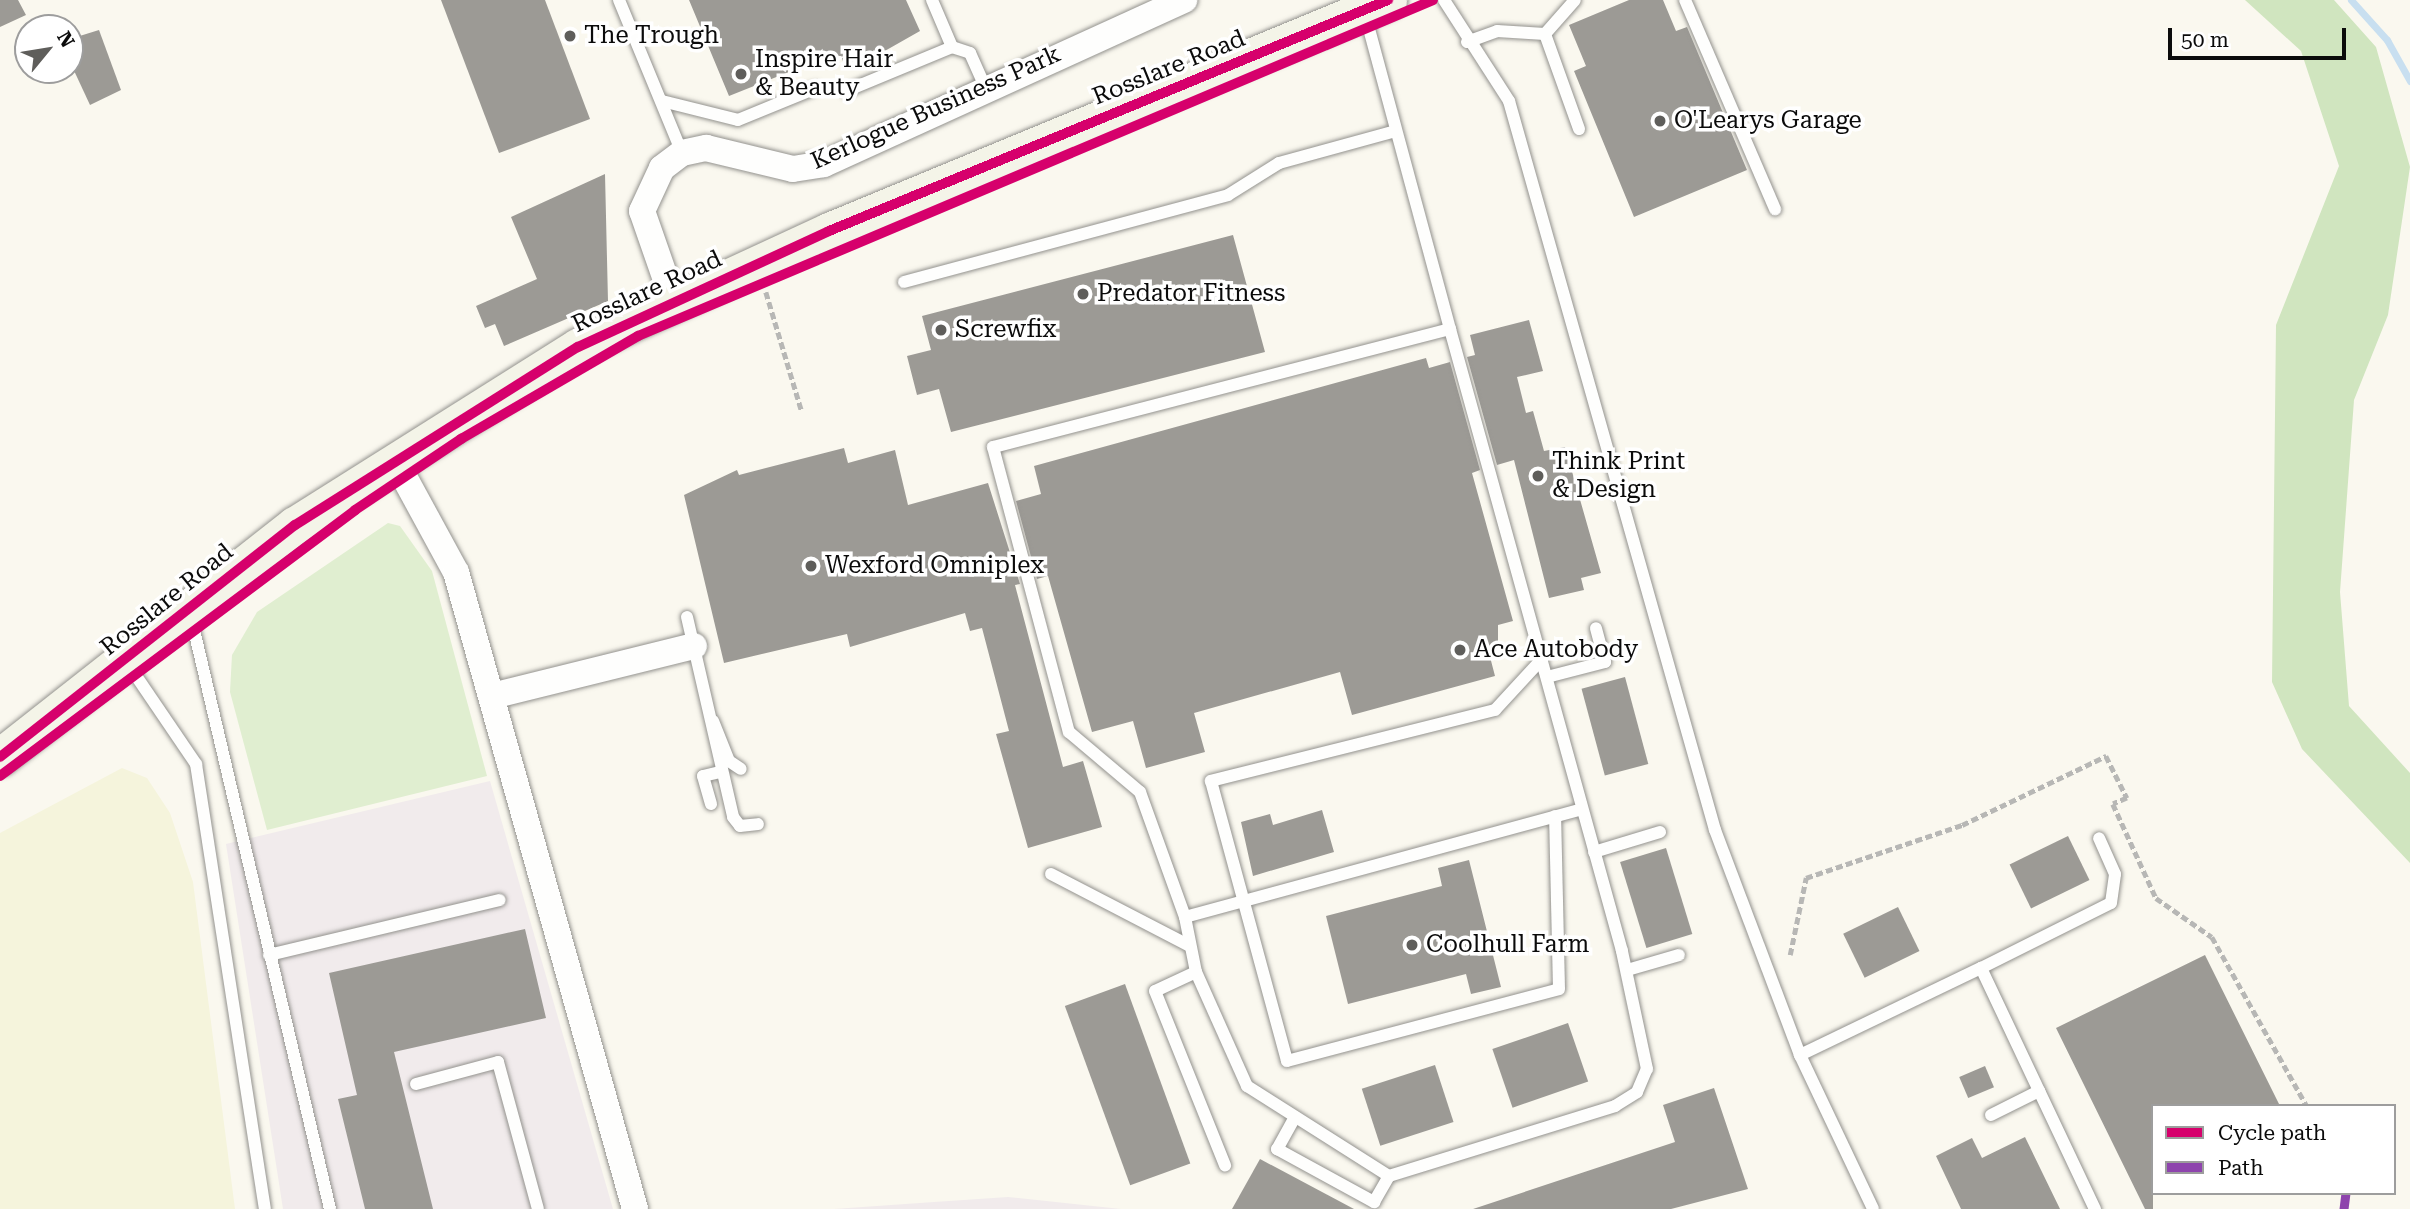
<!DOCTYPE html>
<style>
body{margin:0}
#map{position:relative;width:2410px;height:1209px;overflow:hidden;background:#faf8ef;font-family:"Roboto Serif",serif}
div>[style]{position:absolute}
.industrial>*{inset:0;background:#f1ebec}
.farmland>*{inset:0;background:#f5f4dc}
.green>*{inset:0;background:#e0eed0}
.forest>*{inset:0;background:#d0e5bf}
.stream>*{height:7px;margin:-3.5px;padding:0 3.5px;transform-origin:3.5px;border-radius:3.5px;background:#c8dff0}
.building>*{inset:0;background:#9c9a95;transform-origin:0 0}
.path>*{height:4.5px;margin-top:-2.25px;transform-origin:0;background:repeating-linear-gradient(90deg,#b7b7b5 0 7px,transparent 0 10.5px)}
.roads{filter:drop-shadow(0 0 2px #93928e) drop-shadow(0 0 2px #93928e)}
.lane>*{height:12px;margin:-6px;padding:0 6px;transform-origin:6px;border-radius:6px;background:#fefefd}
.street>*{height:26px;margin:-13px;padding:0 13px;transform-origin:13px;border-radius:13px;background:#fefefd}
.secondary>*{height:37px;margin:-18.5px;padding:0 18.5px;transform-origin:18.5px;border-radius:18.5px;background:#f4f4e8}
.quiet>*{height:9px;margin-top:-4.5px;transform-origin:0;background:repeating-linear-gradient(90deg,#8e44ad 0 18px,transparent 0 27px)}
.cycleway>*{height:10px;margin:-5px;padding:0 5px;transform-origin:5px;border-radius:5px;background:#d6006c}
.dots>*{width:19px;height:19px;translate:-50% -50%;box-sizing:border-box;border:4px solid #fff;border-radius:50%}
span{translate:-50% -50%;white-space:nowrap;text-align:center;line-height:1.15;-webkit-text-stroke:7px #fff;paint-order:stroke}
.poi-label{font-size:24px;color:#0b0b0b}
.left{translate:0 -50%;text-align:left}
.street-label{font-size:24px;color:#0b0b0b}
.legend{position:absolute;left:2151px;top:1104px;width:245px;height:91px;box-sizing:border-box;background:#fff;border:2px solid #9d9d9d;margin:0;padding:9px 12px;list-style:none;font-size:21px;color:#0b0b0b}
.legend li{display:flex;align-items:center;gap:14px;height:35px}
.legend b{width:35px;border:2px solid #9d9d9d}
.north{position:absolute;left:14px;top:14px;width:70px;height:70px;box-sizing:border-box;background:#fff;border:2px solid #9d9d9d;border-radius:50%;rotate:60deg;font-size:19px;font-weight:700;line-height:28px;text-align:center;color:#0b0b0b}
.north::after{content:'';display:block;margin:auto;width:24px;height:32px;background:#5f5e5b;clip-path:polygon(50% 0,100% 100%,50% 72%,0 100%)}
.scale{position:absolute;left:2168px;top:28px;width:178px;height:32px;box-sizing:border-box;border:4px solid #0b0b0b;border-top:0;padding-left:9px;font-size:21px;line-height:24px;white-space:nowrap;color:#0b0b0b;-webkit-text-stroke:5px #fff;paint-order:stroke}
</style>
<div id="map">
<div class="industrial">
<i style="clip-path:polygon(490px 781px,613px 1209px,283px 1209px,226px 844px)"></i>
<i style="clip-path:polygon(1008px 1197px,1121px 1209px,834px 1209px,934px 1202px)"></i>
</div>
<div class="farmland">
<i style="clip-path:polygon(122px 768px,147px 778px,170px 813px,193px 882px,235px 1209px,0 1209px,0 833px)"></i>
</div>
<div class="green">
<i style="clip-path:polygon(388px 523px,400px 526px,432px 571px,487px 776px,267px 830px,230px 692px,232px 655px,257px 612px)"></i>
</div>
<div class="forest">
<i style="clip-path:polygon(2245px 0,2334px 0,2376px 47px,2410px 167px,2388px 315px,2354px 400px,2340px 592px,2349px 706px,2410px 773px,2410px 863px,2302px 749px,2272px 682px,2276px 325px,2339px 166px,2301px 51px)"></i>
</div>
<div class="stream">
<i style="left:2351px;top:0;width:54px;rotate:48deg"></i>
<i style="left:2387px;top:40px;width:47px;rotate:60.7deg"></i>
</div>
<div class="building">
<i style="clip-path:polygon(0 0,18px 0,26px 15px,0 27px)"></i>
<i style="clip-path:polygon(441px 0,545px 0,590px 119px,499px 153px)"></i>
<i style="clip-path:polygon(689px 0,906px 0,920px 31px,883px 52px,844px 64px,841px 56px,829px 56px,729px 96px)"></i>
<i style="clip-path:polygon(1629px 0,1663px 0,1676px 31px,1687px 27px,1747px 170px,1634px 217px,1574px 71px,1586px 66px,1569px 25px)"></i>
<i style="clip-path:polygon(99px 30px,121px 90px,90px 105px,70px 62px,70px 39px)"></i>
<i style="clip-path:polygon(605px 174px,608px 301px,504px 346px,495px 324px,485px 328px,476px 306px,537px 279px,511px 217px)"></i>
<i style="clip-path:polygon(1233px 235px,1265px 352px,951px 432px,939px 389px,917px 395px,907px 356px,931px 350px,922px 316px)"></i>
<i style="clip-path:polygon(1529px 320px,1543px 371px,1517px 377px,1526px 413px,1533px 411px,1544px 451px,1565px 447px,1601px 573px,1581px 578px,1584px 590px,1549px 598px,1514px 460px,1497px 465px,1467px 357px,1475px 355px,1470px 335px)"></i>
<i style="clip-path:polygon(1426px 358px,1429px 368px,1450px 362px,1480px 470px,1472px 473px,1513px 621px,1498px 625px,1498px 651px,1489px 653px,1495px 676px,1352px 715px,1340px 672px,1194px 713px,1205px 752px,1146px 768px,1133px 721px,1092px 732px,1048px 576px,1037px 579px,1016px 501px,1041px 494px,1034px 466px)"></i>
<i style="clip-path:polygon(844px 448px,848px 463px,895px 450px,908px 505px,988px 483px,1020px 584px,1015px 585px,1063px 767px,1083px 761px,1102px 827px,1028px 848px,996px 734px,1009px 731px,982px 628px,970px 631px,965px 613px,850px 647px,847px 634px,724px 663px,684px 495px,737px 470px,739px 475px)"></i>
<i style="left:1625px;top:677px;width:90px;height:45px;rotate:75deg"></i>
<i style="clip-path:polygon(1322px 810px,1334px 852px,1253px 876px,1241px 822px,1270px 814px,1273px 825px)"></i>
<i style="left:2068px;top:836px;width:49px;height:65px;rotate:64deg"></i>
<i style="left:1666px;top:848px;width:90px;height:48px;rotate:73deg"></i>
<i style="clip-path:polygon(1469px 860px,1501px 987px,1471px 994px,1466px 974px,1348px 1004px,1326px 916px,1442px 886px,1438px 868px)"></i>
<i style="left:1898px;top:907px;width:49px;height:61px;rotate:64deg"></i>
<i style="clip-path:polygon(525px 929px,546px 1018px,394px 1052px,433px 1209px,365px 1209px,338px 1099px,357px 1095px,329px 973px)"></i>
<i style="clip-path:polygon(2205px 955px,2280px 1106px,2153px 1106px,2153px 1209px,2145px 1209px,2056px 1028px)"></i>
<i style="left:1125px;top:984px;width:191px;height:64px;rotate:70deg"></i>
<i style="left:1568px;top:1023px;width:62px;height:80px;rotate:71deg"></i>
<i style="left:1435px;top:1065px;width:60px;height:77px;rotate:72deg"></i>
<i style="left:1985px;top:1066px;width:23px;height:28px;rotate:67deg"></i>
<i style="clip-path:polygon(1714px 1088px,1748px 1189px,1671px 1209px,1473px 1209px,1675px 1142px,1663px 1105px)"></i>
<i style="clip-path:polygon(2025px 1137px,2060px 1209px,1961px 1209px,1936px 1156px,1972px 1138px,1982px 1158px)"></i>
<i style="clip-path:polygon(1260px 1159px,1354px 1209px,1232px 1209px)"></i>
</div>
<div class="path">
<i style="left:766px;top:292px;width:125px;rotate:73.3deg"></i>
<i style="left:1790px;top:955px;width:79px;rotate:-78.3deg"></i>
<i style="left:1806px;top:878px;width:165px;rotate:-18.8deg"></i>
<i style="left:1962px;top:825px;width:160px;rotate:-25.6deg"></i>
<i style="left:2106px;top:756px;width:47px;rotate:63.4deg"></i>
<i style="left:2127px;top:798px;width:15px;rotate:157deg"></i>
<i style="left:2113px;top:804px;width:103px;rotate:65.4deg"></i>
<i style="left:2156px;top:898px;width:68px;rotate:34.9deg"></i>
<i style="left:2212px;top:937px;width:194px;rotate:60.7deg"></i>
</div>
<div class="roads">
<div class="lane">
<i style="left:619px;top:0;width:165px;rotate:67.6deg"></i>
<i style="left:932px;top:0;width:51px;rotate:66.9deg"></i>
<i style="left:1444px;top:0;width:120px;rotate:57.2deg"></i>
<i style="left:1509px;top:101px;width:758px;rotate:74.22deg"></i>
<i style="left:1715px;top:830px;width:241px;rotate:69.3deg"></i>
<i style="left:1800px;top:1055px;width:201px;rotate:-25.7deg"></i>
<i style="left:1981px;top:968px;width:267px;rotate:64.7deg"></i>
<i style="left:1685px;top:0;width:228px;rotate:66.7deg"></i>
<i style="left:1365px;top:14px;width:326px;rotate:74.9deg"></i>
<i style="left:1450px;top:329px;width:472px;rotate:165.5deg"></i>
<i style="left:993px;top:447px;width:295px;rotate:75.1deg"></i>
<i style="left:1069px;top:732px;width:93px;rotate:40.2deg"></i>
<i style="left:1140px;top:792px;width:133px;rotate:70.2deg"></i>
<i style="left:1185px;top:917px;width:56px;rotate:78.7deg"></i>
<i style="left:1196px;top:972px;width:125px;rotate:65.9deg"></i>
<i style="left:1247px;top:1086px;width:168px;rotate:32.4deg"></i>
<i style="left:1389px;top:1176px;width:237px;rotate:-17.2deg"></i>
<i style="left:1615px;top:1106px;width:26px;rotate:-32deg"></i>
<i style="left:1637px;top:1092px;width:25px;rotate:-67deg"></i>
<i style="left:1647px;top:1069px;width:121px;rotate:-102deg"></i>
<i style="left:1622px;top:951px;width:645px;rotate:-105.46deg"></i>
<i style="left:1545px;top:34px;width:101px;rotate:70.3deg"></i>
<i style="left:1545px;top:34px;width:45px;rotate:-48.6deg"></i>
<i style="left:1467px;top:42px;width:32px;rotate:-20deg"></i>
<i style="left:1497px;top:31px;width:48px;rotate:3.6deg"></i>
<i style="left:846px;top:91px;width:115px;rotate:-22.5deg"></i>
<i style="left:952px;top:47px;width:19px;rotate:18deg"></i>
<i style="left:970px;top:53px;width:37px;rotate:66deg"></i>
<i style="left:662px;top:101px;width:78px;rotate:14deg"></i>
<i style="left:738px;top:120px;width:84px;rotate:-22.3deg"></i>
<i style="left:904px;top:282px;width:335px;rotate:-15deg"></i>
<i style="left:1228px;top:195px;width:60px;rotate:-32.1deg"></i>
<i style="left:1279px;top:163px;width:121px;rotate:-15.3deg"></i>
<i style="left:190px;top:613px;width:612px;rotate:76.78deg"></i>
<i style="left:687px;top:617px;width:205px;rotate:77deg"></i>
<i style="left:733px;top:817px;width:11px;rotate:52deg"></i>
<i style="left:740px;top:826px;width:18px;rotate:-6deg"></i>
<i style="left:1542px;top:659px;width:69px;rotate:132.7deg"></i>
<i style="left:1495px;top:710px;width:293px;rotate:166deg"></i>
<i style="left:1211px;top:781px;width:290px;rotate:74.8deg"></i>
<i style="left:1287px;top:1061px;width:281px;rotate:-14.8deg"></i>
<i style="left:1559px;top:989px;width:173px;rotate:-91.3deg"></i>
<i style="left:126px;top:661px;width:125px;rotate:55.8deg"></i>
<i style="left:196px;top:764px;width:450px;rotate:81.2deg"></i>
<i style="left:1547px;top:677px;width:60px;rotate:-14.5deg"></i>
<i style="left:1605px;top:662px;width:35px;rotate:-105deg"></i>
<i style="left:713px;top:721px;width:43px;rotate:68.2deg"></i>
<i style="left:729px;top:761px;width:14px;rotate:34deg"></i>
<i style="left:711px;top:804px;width:29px;rotate:-106deg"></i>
<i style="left:703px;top:776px;width:18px;rotate:-13deg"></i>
<i style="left:1594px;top:852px;width:69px;rotate:-16.9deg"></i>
<i style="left:1051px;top:874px;width:154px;rotate:27.4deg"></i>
<i style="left:1185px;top:917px;width:411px;rotate:-15.2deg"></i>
<i style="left:269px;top:955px;width:237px;rotate:-13.4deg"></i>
<i style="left:1981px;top:968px;width:145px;rotate:-26.6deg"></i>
<i style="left:2111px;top:903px;width:29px;rotate:-82deg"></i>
<i style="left:2115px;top:874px;width:39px;rotate:-114deg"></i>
<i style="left:1627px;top:970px;width:54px;rotate:-16.1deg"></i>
<i style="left:1196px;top:972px;width:45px;rotate:155.1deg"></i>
<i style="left:1155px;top:991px;width:188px;rotate:68.1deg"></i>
<i style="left:1800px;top:1055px;width:170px;rotate:64.6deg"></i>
<i style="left:416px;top:1084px;width:85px;rotate:-15deg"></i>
<i style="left:498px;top:1062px;width:152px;rotate:74.8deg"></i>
<i style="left:1991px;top:1115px;width:54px;rotate:-26.6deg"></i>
<i style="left:1295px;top:1117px;width:37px;rotate:119deg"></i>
<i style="left:1277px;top:1149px;width:111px;rotate:28.7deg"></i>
<i style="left:1374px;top:1202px;width:30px;rotate:-60deg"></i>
</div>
<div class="street">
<i style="left:673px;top:300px;width:94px;rotate:-109.2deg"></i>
<i style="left:642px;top:211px;width:47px;rotate:-65.1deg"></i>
<i style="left:662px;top:168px;width:25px;rotate:-37deg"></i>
<i style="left:682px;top:153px;width:25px;rotate:-12deg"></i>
<i style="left:706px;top:148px;width:89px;rotate:13.6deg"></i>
<i style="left:793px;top:169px;width:31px;rotate:-9deg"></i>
<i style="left:824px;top:164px;width:396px;rotate:-24.5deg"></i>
<i style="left:397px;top:464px;width:123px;rotate:61.4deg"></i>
<i style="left:456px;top:572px;width:662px;rotate:74.3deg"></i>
<i style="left:492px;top:696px;width:208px;rotate:-13.9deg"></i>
</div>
<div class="secondary">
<i style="left:0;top:757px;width:375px;rotate:-38.2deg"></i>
<i style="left:295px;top:525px;width:334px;rotate:-32.2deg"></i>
<i style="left:578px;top:347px;width:277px;rotate:-24.8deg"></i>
<i style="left:829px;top:231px;width:605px;rotate:-22.45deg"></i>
</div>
</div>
<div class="quiet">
<i style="left:2344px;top:1209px;width:16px;rotate:-83deg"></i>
</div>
<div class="cycleway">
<i style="left:0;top:757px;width:375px;rotate:-38.2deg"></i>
<i style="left:295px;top:525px;width:334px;rotate:-32.2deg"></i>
<i style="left:578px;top:347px;width:277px;rotate:-24.8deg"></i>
<i style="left:829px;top:231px;width:605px;rotate:-22.45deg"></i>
<i style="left:0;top:776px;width:444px;rotate:-36.8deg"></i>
<i style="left:355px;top:510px;width:128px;rotate:-33.8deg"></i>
<i style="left:461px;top:439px;width:205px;rotate:-30.2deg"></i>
<i style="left:638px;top:336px;width:863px;rotate:-22.91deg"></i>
</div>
<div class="dots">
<i style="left:570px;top:36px;background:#5f5e5b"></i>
<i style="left:741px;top:74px;background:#5f5e5b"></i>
<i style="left:1660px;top:121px;background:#5f5e5b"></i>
<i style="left:1083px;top:294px;background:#5f5e5b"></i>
<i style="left:941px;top:330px;background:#5f5e5b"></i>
<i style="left:1538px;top:476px;background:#5f5e5b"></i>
<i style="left:811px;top:566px;background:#5f5e5b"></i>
<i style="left:1460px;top:650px;background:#5f5e5b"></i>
<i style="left:1412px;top:945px;background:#5f5e5b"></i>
</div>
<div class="poi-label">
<span class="left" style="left:584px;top:36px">The Trough</span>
<span class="left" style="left:755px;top:74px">Inspire Hair<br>&amp; Beauty</span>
<span class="left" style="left:1674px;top:121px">O'Learys Garage</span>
<span class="left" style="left:1097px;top:294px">Predator Fitness</span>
<span class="left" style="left:955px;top:330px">Screwfix</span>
<span class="left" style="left:1552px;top:476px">Think Print<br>&amp; Design</span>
<span class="left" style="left:825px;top:566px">Wexford Omniplex</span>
<span class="left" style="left:1474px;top:650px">Ace Autobody</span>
<span class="left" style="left:1426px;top:945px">Coolhull Farm</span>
</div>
<div class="street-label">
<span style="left:1169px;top:68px;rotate:-22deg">Rosslare Road</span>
<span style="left:936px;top:108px;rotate:-24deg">Kerlogue Business Park</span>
<span style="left:647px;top:292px;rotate:-25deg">Rosslare Road</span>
<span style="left:167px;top:600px;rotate:-39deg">Rosslare Road</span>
</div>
<ul class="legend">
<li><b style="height:9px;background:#d6006c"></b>Cycle path</li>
<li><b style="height:9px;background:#8e44ad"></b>Path</li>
</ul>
<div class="north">N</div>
<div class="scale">50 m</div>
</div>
